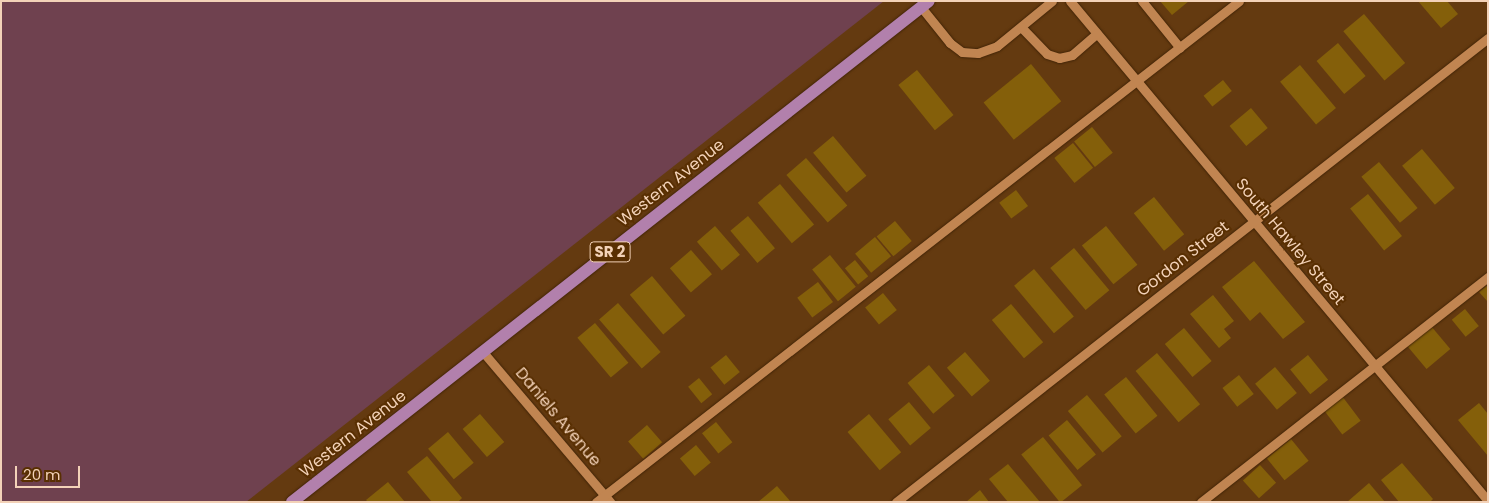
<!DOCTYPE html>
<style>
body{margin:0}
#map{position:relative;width:1489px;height:503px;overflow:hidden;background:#643a10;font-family:Poppins,sans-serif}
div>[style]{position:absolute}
.green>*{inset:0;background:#6f414f}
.building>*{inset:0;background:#845f0a;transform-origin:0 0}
.roads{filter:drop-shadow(0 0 1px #412407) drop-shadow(0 0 1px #412407)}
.minor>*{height:9px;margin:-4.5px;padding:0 4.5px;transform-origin:4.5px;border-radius:4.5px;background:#c18551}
.major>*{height:12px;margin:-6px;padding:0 6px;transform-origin:6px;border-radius:6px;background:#b280ac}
span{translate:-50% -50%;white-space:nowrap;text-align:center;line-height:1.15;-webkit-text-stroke:4px #592f02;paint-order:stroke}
.shield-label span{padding:1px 4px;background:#592f02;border:1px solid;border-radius:4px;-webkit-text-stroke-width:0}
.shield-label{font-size:15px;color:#f3d2b8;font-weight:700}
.street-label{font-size:16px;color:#f3d2b8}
.frame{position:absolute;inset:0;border:2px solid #f3d2b8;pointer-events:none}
.scale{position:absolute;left:15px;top:466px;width:65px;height:22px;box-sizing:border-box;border:2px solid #f3d2b8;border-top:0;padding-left:6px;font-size:15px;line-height:18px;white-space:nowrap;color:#f3d2b8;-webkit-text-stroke:4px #592f02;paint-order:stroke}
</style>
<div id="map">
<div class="green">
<i style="clip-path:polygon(1px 1px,884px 1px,246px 502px,1px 502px)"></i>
</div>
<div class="building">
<i style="clip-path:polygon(1160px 1px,1189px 1px,1172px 15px)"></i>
<i style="clip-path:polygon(1418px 1px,1447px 1px,1458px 14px,1441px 28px)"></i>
<i style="left:1364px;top:14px;width:64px;height:27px;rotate:50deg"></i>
<i style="left:1338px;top:43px;width:43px;height:28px;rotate:50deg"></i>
<i style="left:1031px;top:64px;width:48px;height:61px;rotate:51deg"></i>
<i style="left:1300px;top:65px;width:56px;height:26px;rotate:50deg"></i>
<i style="left:917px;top:70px;width:58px;height:24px;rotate:51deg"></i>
<i style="left:1223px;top:80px;width:14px;height:25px;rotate:51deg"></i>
<i style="left:1251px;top:108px;width:26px;height:28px;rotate:50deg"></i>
<i style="left:1092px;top:127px;width:33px;height:23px;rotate:51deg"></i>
<i style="left:833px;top:136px;width:52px;height:26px;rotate:50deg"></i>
<i style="left:1073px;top:143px;width:32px;height:24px;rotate:51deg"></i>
<i style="left:1422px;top:149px;width:51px;height:26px;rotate:50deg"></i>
<i style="left:806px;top:158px;width:63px;height:26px;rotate:49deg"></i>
<i style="left:1379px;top:162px;width:60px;height:23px;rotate:50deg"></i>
<i style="left:780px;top:184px;width:53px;height:29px;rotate:50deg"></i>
<i style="left:1016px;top:190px;width:20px;height:21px;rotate:53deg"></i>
<i style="left:1368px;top:194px;width:54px;height:23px;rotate:51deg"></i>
<i style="left:1154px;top:197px;width:48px;height:26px;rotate:51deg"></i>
<i style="left:748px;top:216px;width:42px;height:23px;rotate:50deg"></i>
<i style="left:895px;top:221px;width:26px;height:24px;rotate:50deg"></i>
<i style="left:715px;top:226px;width:38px;height:24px;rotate:49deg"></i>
<i style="left:1106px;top:226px;width:50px;height:31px;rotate:51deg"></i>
<i style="left:875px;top:237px;width:25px;height:26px;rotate:50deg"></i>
<i style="left:1074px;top:248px;width:55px;height:31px;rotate:50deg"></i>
<i style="left:691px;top:250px;width:32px;height:28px;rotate:49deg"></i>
<i style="left:830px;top:255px;width:41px;height:23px;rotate:51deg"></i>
<i style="left:855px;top:260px;width:21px;height:13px;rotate:51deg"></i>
<i style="clip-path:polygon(1254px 261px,1305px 322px,1283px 339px,1260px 312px,1250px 321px,1222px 287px)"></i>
<i style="left:1034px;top:269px;width:62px;height:26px;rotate:50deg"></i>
<i style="left:652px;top:276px;width:52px;height:29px;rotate:50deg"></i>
<i style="left:818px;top:282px;width:25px;height:26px;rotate:53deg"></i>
<i style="clip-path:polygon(1488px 285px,1488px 302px,1479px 292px)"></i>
<i style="left:883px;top:293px;width:22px;height:23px;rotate:51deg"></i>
<i style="clip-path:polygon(1213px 295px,1234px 321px,1224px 329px,1231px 338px,1219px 348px,1190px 314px)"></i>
<i style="left:618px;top:303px;width:65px;height:25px;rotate:49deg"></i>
<i style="left:1011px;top:304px;width:50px;height:25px;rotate:50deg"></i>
<i style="left:1465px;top:309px;width:22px;height:17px;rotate:51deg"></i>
<i style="left:595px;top:323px;width:52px;height:23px;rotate:50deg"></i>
<i style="left:1431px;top:326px;width:30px;height:31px;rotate:50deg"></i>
<i style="left:1184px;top:328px;width:43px;height:25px;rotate:50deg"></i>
<i style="left:965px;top:352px;width:38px;height:24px;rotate:49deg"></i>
<i style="left:1157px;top:353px;width:67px;height:28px;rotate:50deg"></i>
<i style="left:726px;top:355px;width:22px;height:20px;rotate:51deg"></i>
<i style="left:1308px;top:355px;width:32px;height:23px;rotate:51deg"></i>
<i style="left:929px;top:365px;width:40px;height:28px;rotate:50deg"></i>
<i style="left:1275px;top:367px;width:34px;height:26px;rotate:50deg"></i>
<i style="left:1239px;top:375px;width:24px;height:21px;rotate:52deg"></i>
<i style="left:1126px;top:377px;width:50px;height:28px;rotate:51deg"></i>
<i style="left:699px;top:378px;width:21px;height:14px;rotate:51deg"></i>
<i style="left:1087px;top:395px;width:54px;height:25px;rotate:50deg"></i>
<i style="left:1342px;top:396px;width:31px;height:23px;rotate:53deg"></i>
<i style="left:909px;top:402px;width:34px;height:27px;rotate:50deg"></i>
<i style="clip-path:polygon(1479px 403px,1488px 414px,1488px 456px,1458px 420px)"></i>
<i style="left:480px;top:414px;width:37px;height:23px;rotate:49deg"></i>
<i style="left:869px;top:414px;width:50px;height:28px;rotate:50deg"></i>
<i style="left:1067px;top:420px;width:45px;height:24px;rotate:50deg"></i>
<i style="left:716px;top:422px;width:26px;height:18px;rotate:51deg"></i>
<i style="left:647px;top:425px;width:23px;height:25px;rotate:49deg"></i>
<i style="left:448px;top:432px;width:40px;height:26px;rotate:50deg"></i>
<i style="left:1043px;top:437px;width:62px;height:28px;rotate:51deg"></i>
<i style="left:1291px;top:439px;width:28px;height:31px;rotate:51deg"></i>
<i style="left:696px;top:445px;width:23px;height:21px;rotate:50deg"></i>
<i style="clip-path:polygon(427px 456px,462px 498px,458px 502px,432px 502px,407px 472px)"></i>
<i style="clip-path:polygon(1402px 463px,1433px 499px,1430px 502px,1399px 502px,1381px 480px)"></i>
<i style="clip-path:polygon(1008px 464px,1040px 502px,1008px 502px,989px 479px)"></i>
<i style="left:1260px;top:465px;width:24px;height:23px;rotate:48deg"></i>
<i style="clip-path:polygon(388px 482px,405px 502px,368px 502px,366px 500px)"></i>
<i style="clip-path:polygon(1369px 483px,1385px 502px,1347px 502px)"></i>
<i style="clip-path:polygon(777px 486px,791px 502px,758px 502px)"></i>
<i style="clip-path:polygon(980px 490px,989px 502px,966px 502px)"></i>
</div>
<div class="roads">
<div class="minor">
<i style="left:1070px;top:1px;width:652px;rotate:50.1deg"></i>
<i style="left:1142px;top:1px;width:60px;rotate:51deg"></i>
<i style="left:921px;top:7px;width:46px;rotate:51.1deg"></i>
<i style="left:950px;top:43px;width:15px;rotate:37deg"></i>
<i style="left:962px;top:52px;width:16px;rotate:4deg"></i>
<i style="left:978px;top:53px;width:20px;rotate:-20deg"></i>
<i style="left:997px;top:46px;width:71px;rotate:-39.3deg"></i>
<i style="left:1021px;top:27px;width:37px;rotate:46deg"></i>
<i style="left:1047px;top:54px;width:13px;rotate:18deg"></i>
<i style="left:1059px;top:58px;width:13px;rotate:-13deg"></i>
<i style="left:1072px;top:55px;width:33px;rotate:-41deg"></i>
<i style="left:483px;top:352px;width:197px;rotate:49.7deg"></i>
<i style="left:596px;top:502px;width:815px;rotate:-37.92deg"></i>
<i style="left:896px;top:502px;width:752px;rotate:-38.09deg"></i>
<i style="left:1201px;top:502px;width:365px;rotate:-38.1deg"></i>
</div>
<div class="major">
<i style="left:292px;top:502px;width:810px;rotate:-38.19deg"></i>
</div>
</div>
<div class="shield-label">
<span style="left:610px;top:252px">SR 2</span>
</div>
<div class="street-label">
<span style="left:671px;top:183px;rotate:-38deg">Western Avenue</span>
<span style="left:1290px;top:242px;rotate:50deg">South Hawley Street</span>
<span style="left:1183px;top:259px;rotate:-38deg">Gordon Street</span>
<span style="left:558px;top:417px;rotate:50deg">Daniels Avenue</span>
<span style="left:353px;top:434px;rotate:-38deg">Western Avenue</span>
</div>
<div class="frame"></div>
<div class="scale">20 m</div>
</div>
